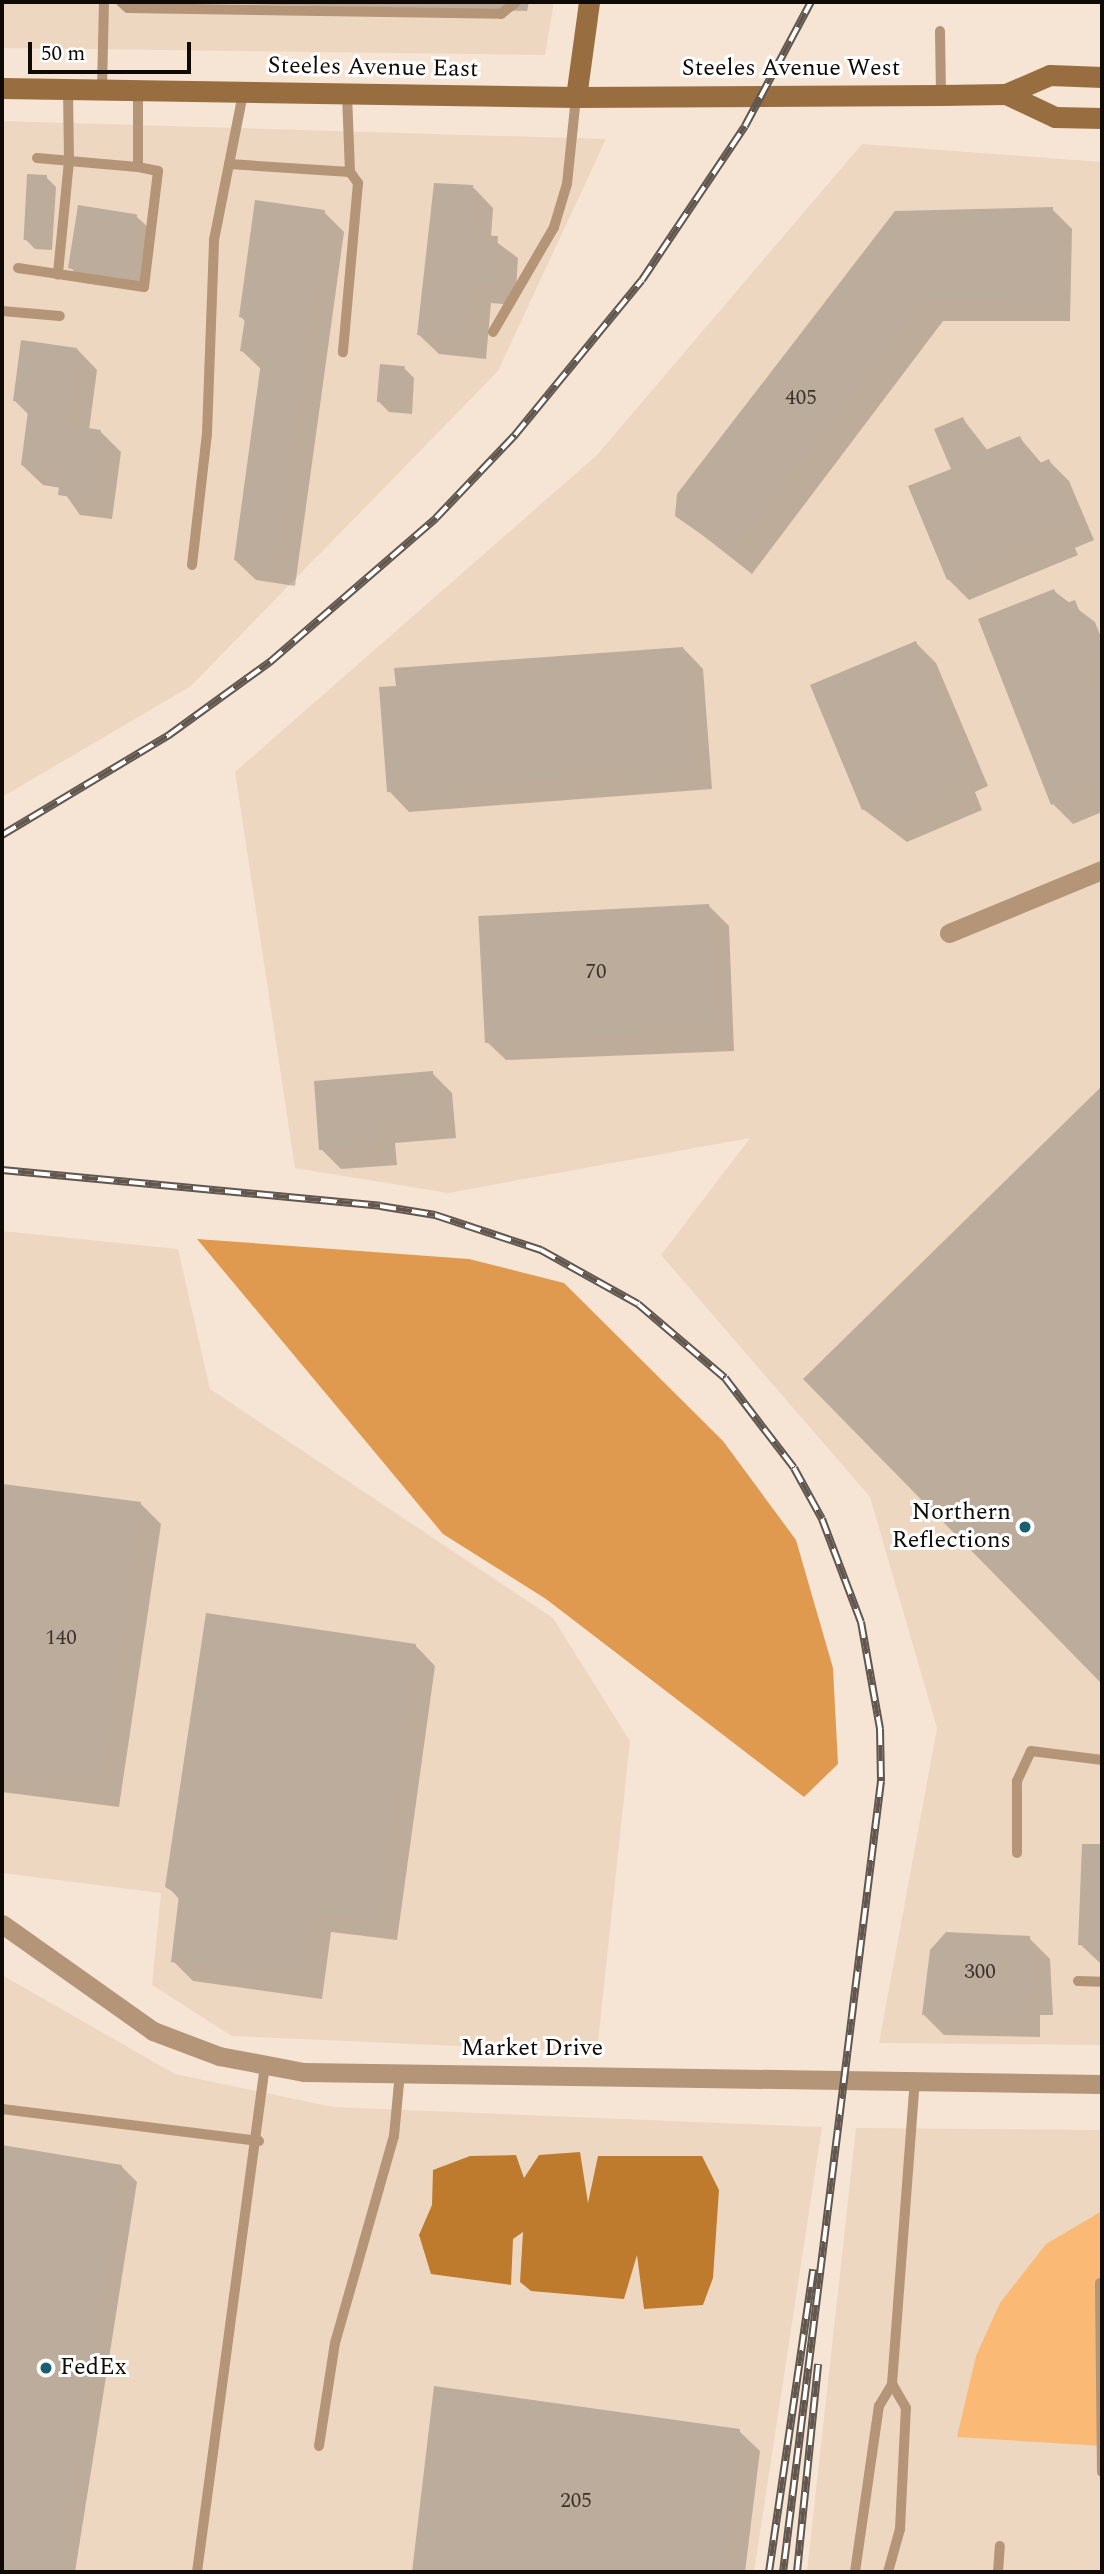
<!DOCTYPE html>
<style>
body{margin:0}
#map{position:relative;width:1104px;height:2574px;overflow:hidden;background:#f6e5d5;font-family:Spectral,serif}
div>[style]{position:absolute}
.built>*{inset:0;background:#eed7c1}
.green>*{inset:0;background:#fab975}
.forest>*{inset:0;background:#df9a4f}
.water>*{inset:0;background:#be7b2d}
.shadow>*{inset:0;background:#0003}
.building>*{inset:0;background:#bcac9c;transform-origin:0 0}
.lane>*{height:10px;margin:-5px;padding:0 5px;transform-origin:5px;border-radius:5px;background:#b49578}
.street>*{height:19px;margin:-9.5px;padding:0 9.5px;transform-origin:9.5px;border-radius:9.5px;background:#b49578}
.secondary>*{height:21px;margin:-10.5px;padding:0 10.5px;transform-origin:10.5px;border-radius:10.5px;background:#986d3f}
.rail>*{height:8px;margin-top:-4px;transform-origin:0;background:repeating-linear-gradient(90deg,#fff 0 16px,#61574f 0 32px);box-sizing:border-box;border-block:2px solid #61574f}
.dots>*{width:19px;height:19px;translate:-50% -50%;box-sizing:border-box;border:4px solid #fff;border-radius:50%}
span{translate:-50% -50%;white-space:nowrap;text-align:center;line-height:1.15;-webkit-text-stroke:6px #fff;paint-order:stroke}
.number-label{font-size:21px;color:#3b322c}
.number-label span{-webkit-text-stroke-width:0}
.street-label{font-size:24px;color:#100a06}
.poi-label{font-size:24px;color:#100a06}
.right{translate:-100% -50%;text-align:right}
.left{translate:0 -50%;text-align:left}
.frame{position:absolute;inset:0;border:4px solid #100a06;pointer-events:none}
.scale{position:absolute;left:28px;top:42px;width:163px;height:32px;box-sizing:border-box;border:4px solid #100a06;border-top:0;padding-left:9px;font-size:21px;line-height:24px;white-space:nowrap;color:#100a06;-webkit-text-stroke:5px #fff;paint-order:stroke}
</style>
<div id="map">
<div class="built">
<i style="clip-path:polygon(2px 2px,554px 2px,545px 55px,2px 48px)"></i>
<i style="clip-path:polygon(2px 121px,606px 139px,498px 371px,191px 686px,2px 797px)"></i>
<i style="clip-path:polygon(862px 144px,1102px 162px,1102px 2045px,879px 2043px,937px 1728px,870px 1497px,661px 1255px,750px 1138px,448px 1193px,295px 1168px,235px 772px,597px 455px)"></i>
<i style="clip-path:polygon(2px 1231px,178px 1249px,210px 1389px,553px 1618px,630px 1741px,597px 2052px,232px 2036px,152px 1985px,161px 1893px,2px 1873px)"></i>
<i style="clip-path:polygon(2px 1975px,175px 2074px,333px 2107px,822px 2127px,754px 2572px,2px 2572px)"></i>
<i style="clip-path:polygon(856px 2128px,1102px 2130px,1102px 2572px,807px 2572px)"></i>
</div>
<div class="green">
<i style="clip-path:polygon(1102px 2211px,1102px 2446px,957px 2437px,976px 2356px,1000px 2303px,1046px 2244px)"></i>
</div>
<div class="forest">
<i style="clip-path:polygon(197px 1239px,469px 1259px,564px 1283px,723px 1441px,796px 1540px,833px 1668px,838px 1764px,804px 1797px,546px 1599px,443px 1534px)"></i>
</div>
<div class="water">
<i style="clip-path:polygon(580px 2152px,588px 2203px,598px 2156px,702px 2156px,719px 2190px,713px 2278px,703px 2305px,644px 2309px,637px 2255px,624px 2299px,531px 2291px,520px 2282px,523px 2232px,513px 2239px,511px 2285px,431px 2274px,419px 2235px,432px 2205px,433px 2170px,470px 2156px,516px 2155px,524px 2178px,539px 2155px)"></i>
</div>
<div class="shadow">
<i style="clip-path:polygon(146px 2px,529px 2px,527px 11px)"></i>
<i style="clip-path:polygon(46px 177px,56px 187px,52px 250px,35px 249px,25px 239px)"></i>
<i style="clip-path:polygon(473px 187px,493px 208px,491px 238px,518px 258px,515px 305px,491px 303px,486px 359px,439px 354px,418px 334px)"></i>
<i style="clip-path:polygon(1052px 209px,1072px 229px,1070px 321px,943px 321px,752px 574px,677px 515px,896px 213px)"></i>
<i style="clip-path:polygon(324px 212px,344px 232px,295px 586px,256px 580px,235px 560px,262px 370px,242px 351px,246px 322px,240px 316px)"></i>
<i style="clip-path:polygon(136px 216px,152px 231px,143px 291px,85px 283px,70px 267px)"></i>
<i style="clip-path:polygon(77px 349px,97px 370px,89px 430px,100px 431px,121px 452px,112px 519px,80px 515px,61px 488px,43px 485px,22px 465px,29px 415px,15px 401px)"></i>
<i style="clip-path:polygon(404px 368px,414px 378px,412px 414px,389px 412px,379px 402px)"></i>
<i style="clip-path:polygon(963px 419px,988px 451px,1020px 438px,1042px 464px,1049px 461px,1069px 481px,1094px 540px,1075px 548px,1078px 555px,969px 600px,948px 579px,953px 470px)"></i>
<i style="clip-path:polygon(1054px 591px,1095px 622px,1102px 640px,1102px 812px,1073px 824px,1053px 804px)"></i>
<i style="clip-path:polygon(916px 643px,936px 663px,988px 786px,975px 792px,982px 810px,907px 842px,863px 809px)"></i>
<i style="clip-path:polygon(683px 648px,703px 669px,712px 789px,409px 812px,389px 791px)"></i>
<i style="clip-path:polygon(708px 905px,729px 926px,734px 1051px,506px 1060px,485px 1040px)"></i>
<i style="clip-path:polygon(432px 1073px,452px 1093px,456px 1138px,395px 1143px,397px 1165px,341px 1169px,321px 1149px)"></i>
<i style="clip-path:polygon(1102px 1089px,1102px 1682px,805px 1379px)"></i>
<i style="clip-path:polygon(5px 1486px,141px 1504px,161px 1524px,119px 1807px,2px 1792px)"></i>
<i style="clip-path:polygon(415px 1645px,435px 1666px,397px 1940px,331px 1932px,322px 1999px,193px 1981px,173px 1961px,180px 1900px,167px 1886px)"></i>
<i style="clip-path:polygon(1084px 1845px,1102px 1846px,1102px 1965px,1080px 1944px)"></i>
<i style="clip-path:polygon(1029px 1938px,1050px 1959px,1053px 2015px,1040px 2015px,1040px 2037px,944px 2035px,924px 2015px)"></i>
<i style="clip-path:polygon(2px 2147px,121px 2166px,137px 2182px,75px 2572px,2px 2572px)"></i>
<i style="clip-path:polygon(436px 2388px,739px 2431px,760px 2451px,745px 2572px,413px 2572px)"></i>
</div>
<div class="building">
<i style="left:27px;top:174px;width:20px;height:66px;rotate:3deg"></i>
<i style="clip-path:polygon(434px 183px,473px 185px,470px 235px,498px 236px,495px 285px,471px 284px,466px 339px,417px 335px)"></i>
<i style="clip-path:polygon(255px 200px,325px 210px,275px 566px,234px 560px,262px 355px,240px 351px,245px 318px,239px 317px)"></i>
<i style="left:78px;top:205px;width:60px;height:64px;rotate:9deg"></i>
<i style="clip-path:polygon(1053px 207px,1050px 302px,922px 301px,731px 555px,675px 516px,677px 494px,895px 211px)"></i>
<i style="clip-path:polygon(21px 340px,77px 348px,68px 425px,101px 430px,92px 500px,58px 495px,61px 471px,21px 465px,29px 403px,13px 401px)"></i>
<i style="left:380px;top:364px;width:25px;height:38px;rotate:5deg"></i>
<i style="clip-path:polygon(963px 417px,978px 453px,1020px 436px,1033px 466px,1049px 459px,1075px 520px,1056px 528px,1058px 534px,947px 580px,908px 486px,951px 469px,934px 429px)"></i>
<i style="clip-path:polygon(1054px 589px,1061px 605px,1075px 600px,1097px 654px,1080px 661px,1102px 718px,1102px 785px,1051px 805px,978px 619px)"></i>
<i style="clip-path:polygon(916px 641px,968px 766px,956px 771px,963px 790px,885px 822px,878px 804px,862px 810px,810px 685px)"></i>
<i style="clip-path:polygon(683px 647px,693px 769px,387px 792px,379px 687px,396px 686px,394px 668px)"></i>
<i style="left:709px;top:904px;width:127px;height:231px;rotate:87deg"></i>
<i style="clip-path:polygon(433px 1071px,436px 1118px,376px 1123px,377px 1145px,319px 1150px,314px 1081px)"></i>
<i style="clip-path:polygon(1102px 1086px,1102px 1684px,803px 1379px)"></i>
<i style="clip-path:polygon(3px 1484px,141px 1502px,99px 1788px,2px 1775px)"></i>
<i style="clip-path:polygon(206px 1613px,416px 1644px,377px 1921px,311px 1913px,302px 1979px,171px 1962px,179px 1895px,165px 1887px)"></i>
<i style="clip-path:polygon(1082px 1844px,1102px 1844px,1102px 1946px,1078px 1945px)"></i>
<i style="clip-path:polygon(946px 1932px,1030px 1936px,1033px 1995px,1021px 1996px,1020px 2017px,922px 2015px,930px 1950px)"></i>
<i style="clip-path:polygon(2px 2145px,122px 2165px,58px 2572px,2px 2572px)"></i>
<i style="clip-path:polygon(434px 2386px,740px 2429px,723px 2572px,412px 2572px)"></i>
</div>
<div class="lane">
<i style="left:121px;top:2px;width:9px;rotate:41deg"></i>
<i style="left:128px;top:8px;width:373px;rotate:0.9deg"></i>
<i style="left:501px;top:14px;width:19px;rotate:-39deg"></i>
<i style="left:940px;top:31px;width:64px;rotate:89.1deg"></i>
<i style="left:68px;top:89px;width:72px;rotate:89.2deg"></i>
<i style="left:69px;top:161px;width:69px;rotate:5deg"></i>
<i style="left:138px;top:167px;width:77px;rotate:-90deg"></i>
<i style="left:102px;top:89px;width:87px;rotate:-88.7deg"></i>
<i style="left:347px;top:94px;width:78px;rotate:87.8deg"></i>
<i style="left:37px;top:158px;width:32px;rotate:5deg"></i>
<i style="left:69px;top:161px;width:114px;rotate:95.6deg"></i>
<i style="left:58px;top:274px;width:87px;rotate:8.6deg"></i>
<i style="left:144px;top:287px;width:117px;rotate:-83.1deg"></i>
<i style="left:158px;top:171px;width:20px;rotate:-169deg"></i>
<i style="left:229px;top:164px;width:121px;rotate:3.8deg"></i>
<i style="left:350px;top:172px;width:14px;rotate:54deg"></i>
<i style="left:358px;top:183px;width:170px;rotate:95.1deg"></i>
<i style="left:18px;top:268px;width:40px;rotate:8.5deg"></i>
<i style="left:2px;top:311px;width:58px;rotate:4.9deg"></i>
<i style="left:493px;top:332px;width:121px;rotate:-59.8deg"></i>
<i style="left:554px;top:227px;width:45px;rotate:-73.2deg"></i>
<i style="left:567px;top:184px;width:87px;rotate:-84.1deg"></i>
<i style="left:192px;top:565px;width:133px;rotate:-83.5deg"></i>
<i style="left:207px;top:433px;width:193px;rotate:-87.9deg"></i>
<i style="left:214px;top:240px;width:150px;rotate:-78.8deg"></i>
<i style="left:1017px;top:1853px;width:72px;rotate:-90deg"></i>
<i style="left:1017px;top:1781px;width:33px;rotate:-65deg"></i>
<i style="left:1031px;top:1751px;width:72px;rotate:7.2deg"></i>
<i style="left:1078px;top:1981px;width:24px;rotate:2deg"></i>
<i style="left:2px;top:2109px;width:259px;rotate:7.1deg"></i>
<i style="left:1100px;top:2283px;width:189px;rotate:89.4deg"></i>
<i style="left:319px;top:2446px;width:104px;rotate:-81.2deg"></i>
<i style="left:335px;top:2343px;width:215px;rotate:-74.1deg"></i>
<i style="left:394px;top:2136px;width:63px;rotate:-84.6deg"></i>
<i style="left:197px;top:2572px;width:512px;rotate:-82.36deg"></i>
<i style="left:855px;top:2572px;width:168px;rotate:-81.8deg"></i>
<i style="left:879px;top:2406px;width:26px;rotate:-59deg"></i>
<i style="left:892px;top:2384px;width:304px;rotate:-85.7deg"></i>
<i style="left:888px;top:2572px;width:45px;rotate:-74.4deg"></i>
<i style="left:900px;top:2529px;width:121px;rotate:-87.2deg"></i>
<i style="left:906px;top:2408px;width:28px;rotate:-120deg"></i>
<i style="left:998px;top:2572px;width:26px;rotate:-86deg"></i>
</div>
<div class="street">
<i style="left:949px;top:933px;width:165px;rotate:-22.4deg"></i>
<i style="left:2px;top:1924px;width:185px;rotate:35.3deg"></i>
<i style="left:153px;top:2031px;width:71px;rotate:20.7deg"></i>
<i style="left:219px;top:2056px;width:86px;rotate:10.7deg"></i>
<i style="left:304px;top:2072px;width:798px;rotate:0.86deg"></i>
</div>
<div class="secondary">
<i style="left:2px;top:88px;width:574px;rotate:0.9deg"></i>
<i style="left:576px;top:97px;width:365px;rotate:-0.3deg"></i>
<i style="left:941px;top:95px;width:65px;rotate:-0.9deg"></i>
<i style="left:1006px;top:94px;width:48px;rotate:-23.4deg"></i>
<i style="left:1050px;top:75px;width:52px;rotate:2.2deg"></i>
<i style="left:1006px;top:94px;width:54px;rotate:25.1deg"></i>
<i style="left:1055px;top:117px;width:47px;rotate:1.2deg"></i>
<i style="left:576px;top:97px;width:96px;rotate:-82.2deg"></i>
</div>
<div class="rail">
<i style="left:2px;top:835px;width:195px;rotate:-30.9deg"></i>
<i style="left:169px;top:735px;width:125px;rotate:-35.9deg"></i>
<i style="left:270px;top:662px;width:220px;rotate:-40.9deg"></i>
<i style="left:436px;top:518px;width:115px;rotate:-46.4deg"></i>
<i style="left:515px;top:435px;width:200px;rotate:-50.7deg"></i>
<i style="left:642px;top:280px;width:185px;rotate:-56.2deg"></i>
<i style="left:745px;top:126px;width:140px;rotate:-62deg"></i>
<i style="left:2px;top:1170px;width:380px;rotate:5.4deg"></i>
<i style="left:380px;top:1206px;width:56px;rotate:9.3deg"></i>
<i style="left:435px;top:1215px;width:112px;rotate:18.3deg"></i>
<i style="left:541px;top:1250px;width:111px;rotate:29.1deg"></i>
<i style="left:638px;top:1304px;width:114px;rotate:40.4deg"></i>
<i style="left:725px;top:1378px;width:113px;rotate:52.5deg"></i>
<i style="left:794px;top:1468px;width:58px;rotate:61.2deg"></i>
<i style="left:822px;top:1519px;width:110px;rotate:69.3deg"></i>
<i style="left:861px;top:1622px;width:109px;rotate:79.9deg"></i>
<i style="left:880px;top:1729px;width:52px;rotate:88.9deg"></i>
<i style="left:881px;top:1781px;width:797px;rotate:97.06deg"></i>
<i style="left:769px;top:2572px;width:306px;rotate:-81.7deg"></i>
<i style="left:797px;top:2572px;width:209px;rotate:-84.2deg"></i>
</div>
<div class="dots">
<i style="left:1025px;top:1527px;background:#186070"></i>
<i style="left:46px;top:2368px;background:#186070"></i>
</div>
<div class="number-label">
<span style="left:801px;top:398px">405</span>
<span style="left:596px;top:972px">70</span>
<span style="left:61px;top:1638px">140</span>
<span style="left:980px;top:1972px">300</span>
<span style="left:576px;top:2501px">205</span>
</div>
<div class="street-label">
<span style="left:373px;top:68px;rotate:1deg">Steeles Avenue East</span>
<span style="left:791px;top:69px">Steeles Avenue West</span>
<span style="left:532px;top:2049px">Market Drive</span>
</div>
<div class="poi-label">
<span class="right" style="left:1011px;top:1527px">Northern<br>Reflections</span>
<span class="left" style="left:60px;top:2368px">FedEx</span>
</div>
<div class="frame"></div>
<div class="scale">50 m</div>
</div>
